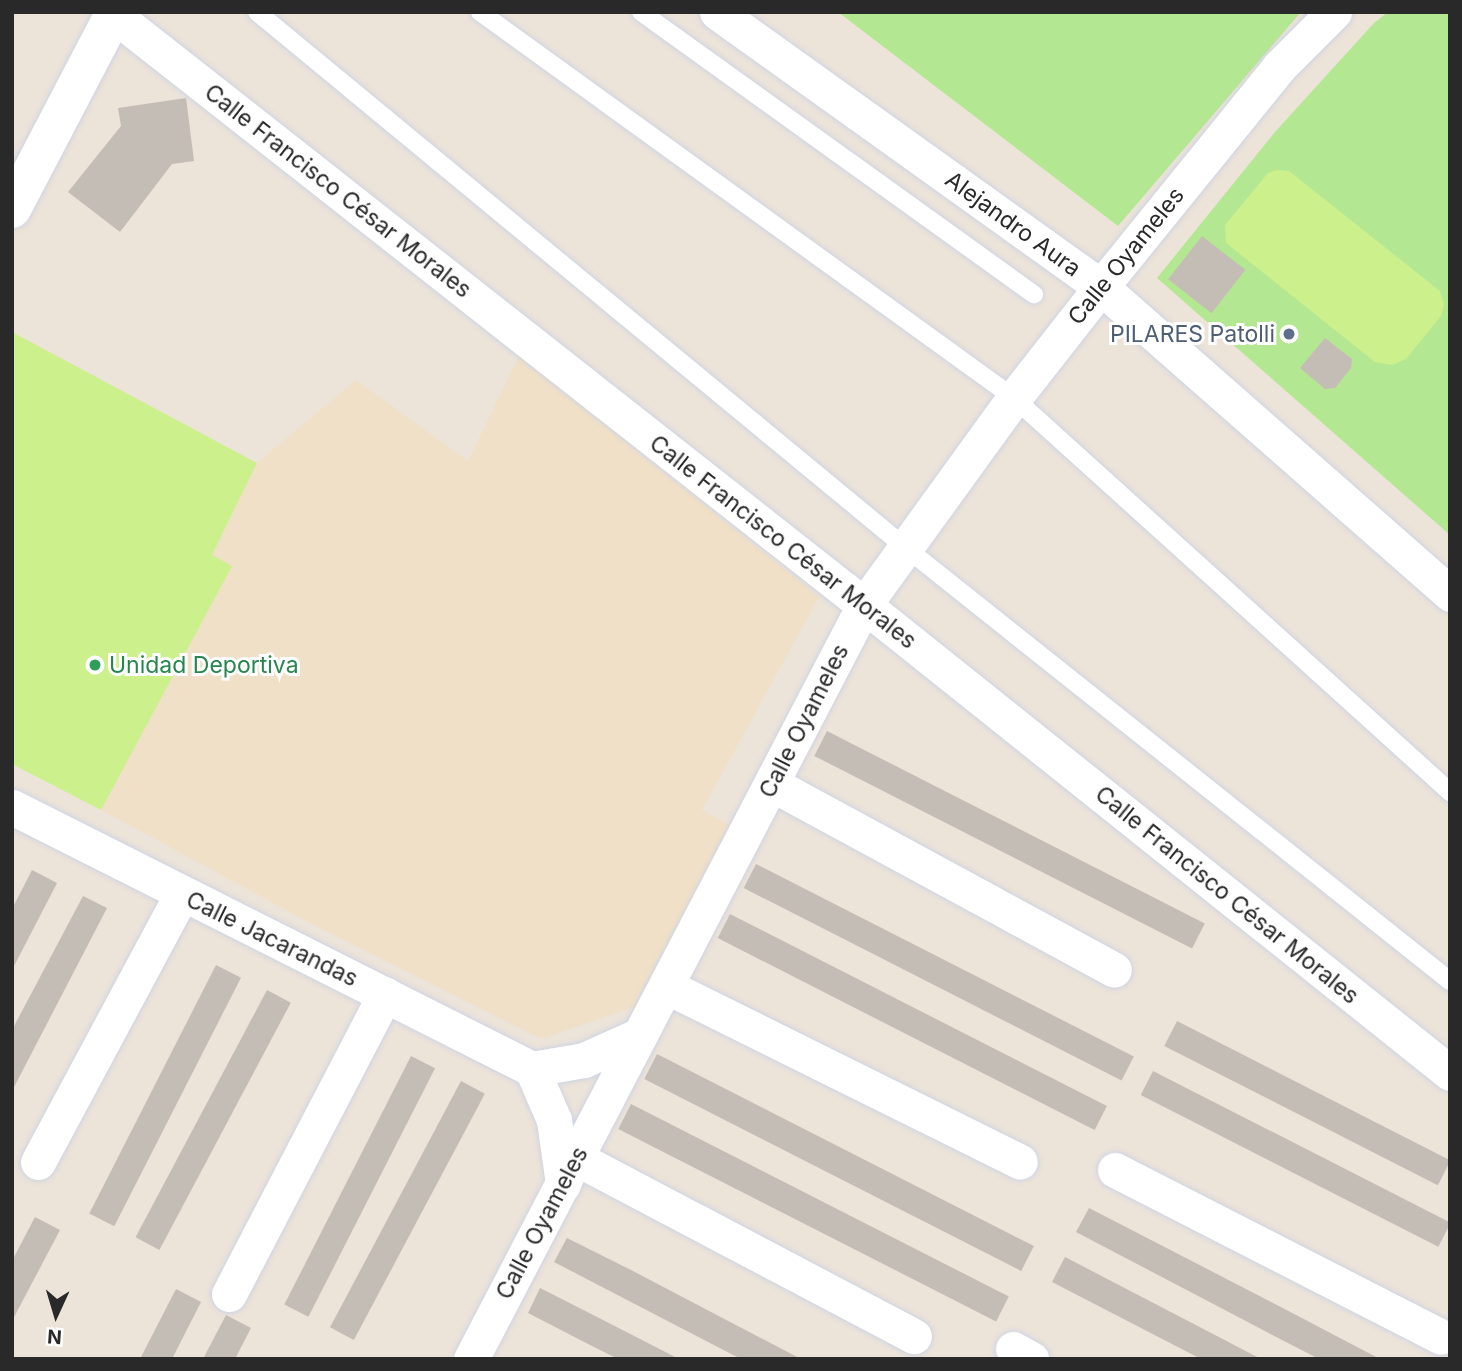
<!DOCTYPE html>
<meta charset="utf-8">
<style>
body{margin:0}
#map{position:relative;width:1462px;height:1371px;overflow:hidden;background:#ece3d9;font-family:Inter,sans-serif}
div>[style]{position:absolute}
.education>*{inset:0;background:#f0e0c7}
.green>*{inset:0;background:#b4e791}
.pitch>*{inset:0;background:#ccf08c}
.building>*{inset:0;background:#c4bdb6;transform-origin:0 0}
.roads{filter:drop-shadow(0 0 2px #ced4e3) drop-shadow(0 0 2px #ced4e3)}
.lane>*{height:18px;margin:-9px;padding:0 9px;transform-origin:9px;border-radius:9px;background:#fff}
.street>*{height:35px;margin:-17.5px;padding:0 17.5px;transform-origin:17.5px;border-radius:17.5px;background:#fff}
.secondary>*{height:38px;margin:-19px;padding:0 19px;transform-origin:19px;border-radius:19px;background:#fff}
.dots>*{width:19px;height:19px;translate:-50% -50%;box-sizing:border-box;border:4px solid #fff;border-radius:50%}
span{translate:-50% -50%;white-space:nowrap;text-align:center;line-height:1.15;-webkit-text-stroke:6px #fff;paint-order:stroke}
.street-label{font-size:23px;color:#292929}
.service-label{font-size:23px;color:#4e5e75}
.right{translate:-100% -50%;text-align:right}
.leisure-label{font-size:23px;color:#27864d}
.left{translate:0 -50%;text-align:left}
.frame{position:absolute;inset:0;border:14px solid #292929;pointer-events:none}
.north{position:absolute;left:21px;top:1280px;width:70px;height:70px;-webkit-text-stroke:5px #fff;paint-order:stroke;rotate:184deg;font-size:19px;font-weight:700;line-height:28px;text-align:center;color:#292929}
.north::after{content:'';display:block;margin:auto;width:24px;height:32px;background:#292929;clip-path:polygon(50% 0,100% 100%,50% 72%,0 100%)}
</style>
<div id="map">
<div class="education">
<i style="clip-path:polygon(519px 356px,819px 597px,702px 810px,730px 825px,634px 1007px,541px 1039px,318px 927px,101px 810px,231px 566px,212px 556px,257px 463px,356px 380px,468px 461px)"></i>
</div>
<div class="green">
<i style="clip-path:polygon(838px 12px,1301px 12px,1118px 226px)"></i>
<i style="clip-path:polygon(1388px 12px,1450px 12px,1450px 535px,1157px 278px,1275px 132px,1374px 23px)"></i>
</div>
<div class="pitch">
<i style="clip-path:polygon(1277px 170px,1289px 171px,1440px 291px,1444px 304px,1441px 316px,1406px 359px,1392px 365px,1375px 362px,1226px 243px,1225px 225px,1268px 173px)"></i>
<i style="clip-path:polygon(12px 332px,257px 463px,212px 555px,232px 566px,101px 810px,12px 764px)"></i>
</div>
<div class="building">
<i style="clip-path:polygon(186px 98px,194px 161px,172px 164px,120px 232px,68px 192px,121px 126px,118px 108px)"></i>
<i style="left:1202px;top:236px;width:55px;height:55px;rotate:38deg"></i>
<i style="clip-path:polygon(1325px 338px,1352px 359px,1351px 368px,1335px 388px,1325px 389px,1300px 368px)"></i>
<i style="left:827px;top:731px;width:424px;height:28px;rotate:27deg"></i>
<i style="left:756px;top:864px;width:424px;height:27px;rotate:27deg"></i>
<i style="clip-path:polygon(32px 870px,57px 883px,12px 970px,12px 909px)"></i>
<i style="clip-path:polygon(83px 896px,107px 908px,12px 1091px,12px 1030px)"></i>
<i style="left:730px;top:914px;width:423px;height:27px;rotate:27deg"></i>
<i style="left:216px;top:965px;width:28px;height:279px;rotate:27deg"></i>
<i style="left:267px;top:990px;width:27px;height:280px;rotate:28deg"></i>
<i style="left:1177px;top:1021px;width:307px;height:28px;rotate:27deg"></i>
<i style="left:657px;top:1054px;width:423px;height:28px;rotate:27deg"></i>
<i style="left:411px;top:1056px;width:27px;height:279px;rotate:27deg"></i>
<i style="left:1153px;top:1071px;width:334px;height:27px;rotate:27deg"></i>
<i style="left:461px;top:1081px;width:27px;height:279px;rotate:28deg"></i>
<i style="left:631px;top:1104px;width:424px;height:28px;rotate:27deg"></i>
<i style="clip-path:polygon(1089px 1208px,1277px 1305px,1380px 1359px,1319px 1359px,1263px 1330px,1076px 1232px)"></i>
<i style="clip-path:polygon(35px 1217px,60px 1230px,12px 1321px,12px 1261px)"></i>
<i style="clip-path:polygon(567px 1238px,631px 1270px,801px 1359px,741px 1359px,681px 1328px,554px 1262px)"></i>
<i style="clip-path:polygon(1065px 1257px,1190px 1322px,1261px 1359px,1201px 1359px,1052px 1282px)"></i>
<i style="clip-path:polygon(540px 1288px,605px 1321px,679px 1359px,618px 1359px,592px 1346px,528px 1313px)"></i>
<i style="clip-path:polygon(176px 1289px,201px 1302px,172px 1359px,140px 1359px)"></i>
<i style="clip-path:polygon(226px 1315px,251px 1328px,235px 1359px,203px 1359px)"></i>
</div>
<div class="roads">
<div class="lane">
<i style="left:257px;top:12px;width:842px;rotate:39.55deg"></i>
<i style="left:906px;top:548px;width:695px;rotate:38.52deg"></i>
<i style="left:480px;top:12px;width:659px;rotate:35.86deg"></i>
<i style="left:1014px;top:398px;width:588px;rotate:42.1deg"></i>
<i style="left:641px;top:12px;width:484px;rotate:35.7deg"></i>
</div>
<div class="street">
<i style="left:717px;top:12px;width:472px;rotate:35.6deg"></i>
<i style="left:1101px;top:287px;width:465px;rotate:41.3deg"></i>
<i style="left:114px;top:15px;width:954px;rotate:38.19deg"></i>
<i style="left:864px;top:605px;width:750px;rotate:38.61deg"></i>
<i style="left:772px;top:784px;width:389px;rotate:28.5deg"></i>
<i style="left:12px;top:807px;width:582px;rotate:26.74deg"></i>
<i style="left:532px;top:1069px;width:53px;rotate:-9.8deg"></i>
<i style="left:584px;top:1060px;width:61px;rotate:-24.1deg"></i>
<i style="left:666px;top:986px;width:395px;rotate:26.4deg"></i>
<i style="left:532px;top:1069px;width:56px;rotate:66.7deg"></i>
<i style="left:554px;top:1120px;width:65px;rotate:82deg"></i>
<i style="left:576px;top:1158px;width:382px;rotate:27.8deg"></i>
<i style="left:38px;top:1162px;width:303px;rotate:-61.8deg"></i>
<i style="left:1115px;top:1170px;width:366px;rotate:27.1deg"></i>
<i style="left:229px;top:1294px;width:338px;rotate:-62.5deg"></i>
<i style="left:1013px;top:1349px;width:21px;rotate:29deg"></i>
<i style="left:471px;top:1359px;width:850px;rotate:-62.47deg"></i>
<i style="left:864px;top:605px;width:256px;rotate:-54.1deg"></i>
<i style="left:1014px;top:398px;width:141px;rotate:-51.9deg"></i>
<i style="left:1101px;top:287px;width:283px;rotate:-51deg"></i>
<i style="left:1279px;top:67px;width:78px;rotate:-45deg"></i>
</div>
<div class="secondary">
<i style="left:12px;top:209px;width:222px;rotate:-62.4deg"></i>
</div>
</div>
<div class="dots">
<i style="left:1289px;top:334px;background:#5c6f8a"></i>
<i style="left:95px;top:665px;background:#2e9e5b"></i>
</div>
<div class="street-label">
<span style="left:338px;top:191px;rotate:38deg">Calle Francisco César Morales</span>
<span style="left:1013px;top:224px;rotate:36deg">Alejandro Aura</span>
<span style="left:1126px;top:256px;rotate:-51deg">Calle Oyameles</span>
<span style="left:783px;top:542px;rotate:38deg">Calle Francisco César Morales</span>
<span style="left:804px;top:721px;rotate:-63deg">Calle Oyameles</span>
<span style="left:1227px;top:895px;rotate:39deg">Calle Francisco César Morales</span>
<span style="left:272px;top:939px;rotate:26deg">Calle Jacarandas</span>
<span style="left:542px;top:1223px;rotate:-62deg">Calle Oyameles</span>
</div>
<div class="service-label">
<span class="right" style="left:1275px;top:334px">PILARES Patolli</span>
</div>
<div class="leisure-label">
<span class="left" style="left:109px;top:665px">Unidad Deportiva</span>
</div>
<div class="frame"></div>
<div class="north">N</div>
</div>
